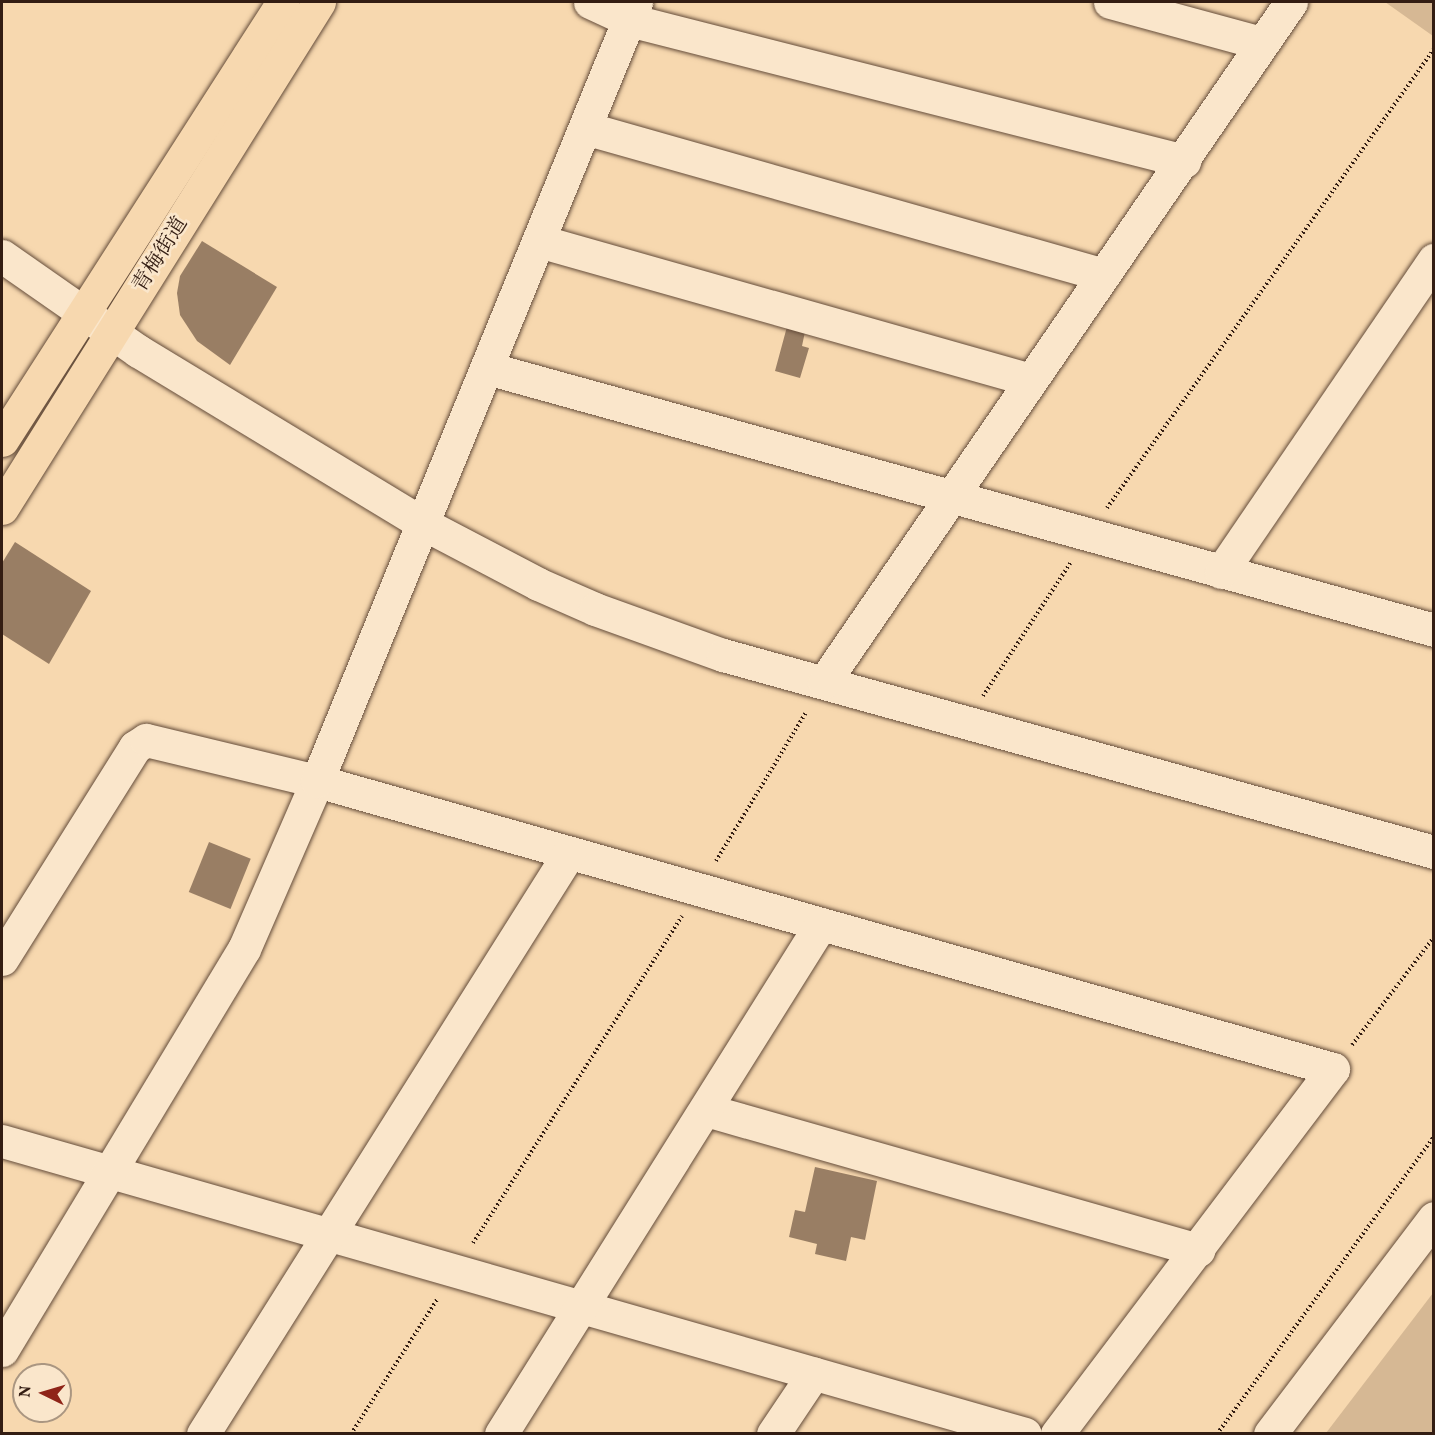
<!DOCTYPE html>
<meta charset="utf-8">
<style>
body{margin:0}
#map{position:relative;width:1435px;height:1435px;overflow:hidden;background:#f7d8af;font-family:Vollkorn,"Noto Serif JP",serif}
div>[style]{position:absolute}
.green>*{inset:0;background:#d6b894}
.building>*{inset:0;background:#997e64;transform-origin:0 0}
.path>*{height:4px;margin-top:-2px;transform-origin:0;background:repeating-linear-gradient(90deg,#331d13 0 1.5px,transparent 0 4.5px)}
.roads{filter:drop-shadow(0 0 2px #644c3a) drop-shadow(0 0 2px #644c3a)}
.minor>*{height:33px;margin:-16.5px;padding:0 16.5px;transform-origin:16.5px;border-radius:16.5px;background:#fae6cb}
.major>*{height:33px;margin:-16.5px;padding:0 16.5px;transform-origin:16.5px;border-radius:16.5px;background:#f7d8af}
span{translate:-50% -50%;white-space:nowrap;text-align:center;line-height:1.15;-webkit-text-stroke:5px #fae6cb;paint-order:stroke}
.street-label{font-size:21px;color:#331d13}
.frame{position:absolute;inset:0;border:3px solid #331d13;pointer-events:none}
.north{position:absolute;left:12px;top:1363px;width:60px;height:60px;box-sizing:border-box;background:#fae6cb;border:2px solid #aa9681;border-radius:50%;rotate:275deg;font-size:16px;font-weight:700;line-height:24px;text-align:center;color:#331d13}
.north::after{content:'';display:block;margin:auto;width:21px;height:27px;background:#8f2418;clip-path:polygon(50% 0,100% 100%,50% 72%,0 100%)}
</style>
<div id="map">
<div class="green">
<i style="clip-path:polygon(1385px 2px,1433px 2px,1433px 36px)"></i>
<i style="clip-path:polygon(1433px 1293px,1433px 1433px,1326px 1433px)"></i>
</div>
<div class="building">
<i style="clip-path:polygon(202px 241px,277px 287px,230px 365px,197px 341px,180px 315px,177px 293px,180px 276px)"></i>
<i style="clip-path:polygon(788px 323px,806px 327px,802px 346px,809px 348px,800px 378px,775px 371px)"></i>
<i style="clip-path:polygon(15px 542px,91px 591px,49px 664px,2px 634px,2px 563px)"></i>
<i style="left:209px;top:842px;width:45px;height:54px;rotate:22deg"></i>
<i style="clip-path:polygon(815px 1167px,877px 1181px,865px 1240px,851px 1237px,846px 1261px,815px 1254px,817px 1244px,789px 1237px,795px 1210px,805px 1212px)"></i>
</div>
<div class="path">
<i style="left:1107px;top:508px;width:564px;rotate:-54.53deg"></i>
<i style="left:983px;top:696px;width:160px;rotate:-56.7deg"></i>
<i style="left:716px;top:861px;width:175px;rotate:-58.8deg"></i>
<i style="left:1352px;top:1045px;width:136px;rotate:-52.8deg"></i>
<i style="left:473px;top:1243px;width:388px;rotate:-57.4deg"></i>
<i style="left:351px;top:1434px;width:161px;rotate:-57.4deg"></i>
<i style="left:1217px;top:1434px;width:369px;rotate:-53.9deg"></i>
</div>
<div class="roads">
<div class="minor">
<i style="left:590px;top:2px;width:43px;rotate:24.8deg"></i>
<i style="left:629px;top:20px;width:573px;rotate:14.25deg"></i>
<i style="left:1110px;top:2px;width:156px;rotate:15.2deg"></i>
<i style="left:585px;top:128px;width:539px;rotate:15.81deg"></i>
<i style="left:539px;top:241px;width:511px;rotate:15.78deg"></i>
<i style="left:2px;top:256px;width:166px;rotate:34.9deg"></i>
<i style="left:138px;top:351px;width:332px;rotate:31.2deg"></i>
<i style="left:422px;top:523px;width:131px;rotate:27.7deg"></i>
<i style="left:538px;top:584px;width:62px;rotate:23.7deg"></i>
<i style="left:595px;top:609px;width:136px;rotate:19.8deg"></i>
<i style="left:723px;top:655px;width:738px;rotate:15.49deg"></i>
<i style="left:487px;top:368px;width:983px;rotate:15.46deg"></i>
<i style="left:1221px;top:572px;width:378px;rotate:-55.7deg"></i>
<i style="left:824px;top:682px;width:825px;rotate:-55.52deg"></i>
<i style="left:2px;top:959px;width:250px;rotate:-57.9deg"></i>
<i style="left:135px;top:747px;width:13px;rotate:-32deg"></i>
<i style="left:146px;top:740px;width:176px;rotate:13.5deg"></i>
<i style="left:317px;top:781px;width:1056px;rotate:15.83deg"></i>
<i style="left:1333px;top:1069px;width:458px;rotate:127.1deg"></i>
<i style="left:706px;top:1110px;width:512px;rotate:15.88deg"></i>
<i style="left:2px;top:1141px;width:1064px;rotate:15.98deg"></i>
<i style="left:2px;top:1350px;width:468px;rotate:-58.9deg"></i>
<i style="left:244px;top:949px;width:183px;rotate:-66.5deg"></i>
<i style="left:317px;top:781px;width:842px;rotate:-67.73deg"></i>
<i style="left:203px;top:1434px;width:687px;rotate:-57.79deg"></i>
<i style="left:501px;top:1434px;width:602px;rotate:-57.89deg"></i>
<i style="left:773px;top:1434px;width:73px;rotate:-56.1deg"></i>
<i style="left:1270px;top:1434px;width:271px;rotate:-52.8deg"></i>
</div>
<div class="major">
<i style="left:2px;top:440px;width:520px;rotate:-57.32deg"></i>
<i style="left:2px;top:508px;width:597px;rotate:-57.93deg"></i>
</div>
</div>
<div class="street-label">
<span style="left:161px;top:255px;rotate:-58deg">青梅街道</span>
</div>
<div class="frame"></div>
<div class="north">N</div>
</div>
